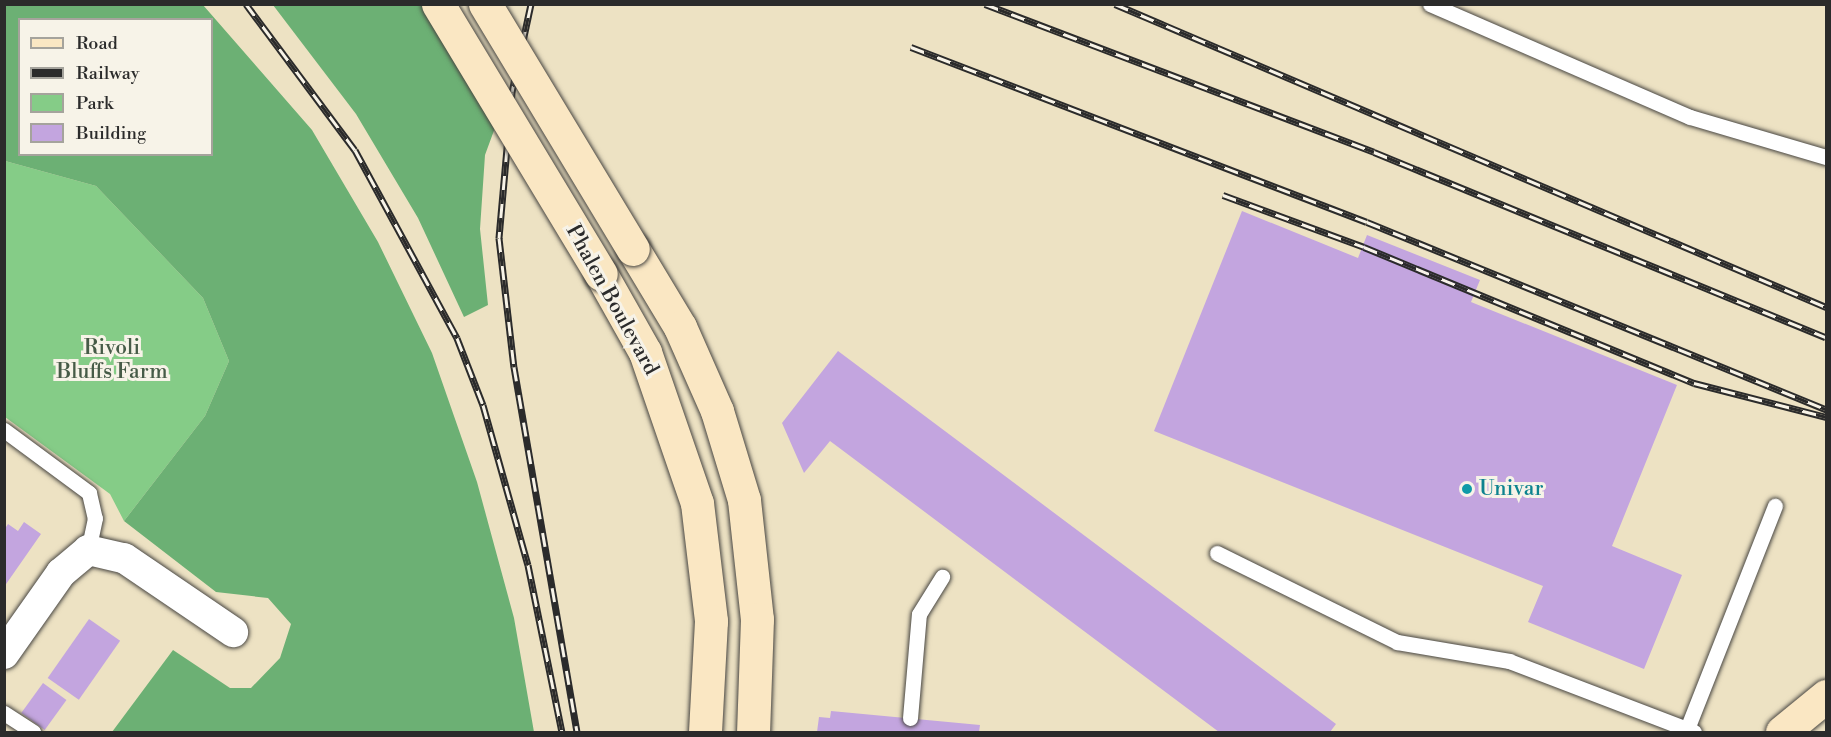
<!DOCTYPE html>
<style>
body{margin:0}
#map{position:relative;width:1831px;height:737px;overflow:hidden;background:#ede2c3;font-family:"Libre Bodoni",serif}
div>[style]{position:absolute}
.green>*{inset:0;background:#85cc87}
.forest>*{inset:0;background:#6cb074}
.building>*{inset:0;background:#c3a5df;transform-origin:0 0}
.roads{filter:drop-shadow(0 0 2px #484642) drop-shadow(0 0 2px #484642)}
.service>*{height:15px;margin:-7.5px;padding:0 7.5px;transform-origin:7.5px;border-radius:7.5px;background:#fff}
.minor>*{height:30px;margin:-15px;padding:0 15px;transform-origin:15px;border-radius:15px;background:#fff}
.secondary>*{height:33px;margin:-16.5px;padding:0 16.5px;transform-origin:16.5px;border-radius:16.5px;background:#fae7c3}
.rail>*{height:7px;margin-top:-3.5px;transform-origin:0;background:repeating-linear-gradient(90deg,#f7f3e8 0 14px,#2b2b2b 0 28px);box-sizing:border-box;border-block:2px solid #2b2b2b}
.bridges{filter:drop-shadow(0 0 2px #484642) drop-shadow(0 0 2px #484642)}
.secondary-bridge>*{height:33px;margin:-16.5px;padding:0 16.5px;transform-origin:16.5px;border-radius:16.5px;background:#fae7c3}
.dots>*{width:16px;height:16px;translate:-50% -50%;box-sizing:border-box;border:3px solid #f7f3e8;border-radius:50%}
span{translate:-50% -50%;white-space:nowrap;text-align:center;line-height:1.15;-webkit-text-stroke:6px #f7f3e8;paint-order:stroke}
.street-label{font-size:21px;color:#2b2b2b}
.park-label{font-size:21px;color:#465b47}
.culture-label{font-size:21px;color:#0d838f}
.left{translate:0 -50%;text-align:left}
.frame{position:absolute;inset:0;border:6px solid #2b2b2b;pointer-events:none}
.legend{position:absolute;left:18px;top:18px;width:195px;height:138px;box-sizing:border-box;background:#f7f3e8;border:2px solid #a5a39c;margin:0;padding:8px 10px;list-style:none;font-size:18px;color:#2b2b2b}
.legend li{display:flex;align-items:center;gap:12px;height:30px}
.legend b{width:30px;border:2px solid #a5a39c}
</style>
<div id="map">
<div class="green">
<i style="clip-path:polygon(5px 161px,96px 186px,203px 298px,229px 361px,205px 416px,124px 521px,110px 494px,5px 417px)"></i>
</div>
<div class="forest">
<i style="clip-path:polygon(evenodd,5px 4px,203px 5px,312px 130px,378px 242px,432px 353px,477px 482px,514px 618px,534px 732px,112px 732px,173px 650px,230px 688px,251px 688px,280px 658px,291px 624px,268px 598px,216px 592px,124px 521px,205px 416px,229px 361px,203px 298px,96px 186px,5px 161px,5px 4px,20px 20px,212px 20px,212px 154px,20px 154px,20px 20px)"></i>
<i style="clip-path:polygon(273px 5px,426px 5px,496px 125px,485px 155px,480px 229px,488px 305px,464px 317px,418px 218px,356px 114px)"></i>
</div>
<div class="building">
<i style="clip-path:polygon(1242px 211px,1358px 258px,1367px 235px,1480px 280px,1471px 302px,1677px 385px,1612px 546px,1682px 575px,1644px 669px,1528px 622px,1543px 586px,1154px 431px)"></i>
<i style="clip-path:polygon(838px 351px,1336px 724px,1330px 732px,1219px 732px,830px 441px,804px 473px,782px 423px)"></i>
<i style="clip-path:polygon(24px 522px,41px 534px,4px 587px,4px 530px,8px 524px,18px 531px)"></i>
<i style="left:89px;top:619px;width:38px;height:72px;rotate:35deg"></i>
<i style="left:43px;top:683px;width:29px;height:37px;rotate:36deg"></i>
<i style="clip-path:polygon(831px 711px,980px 725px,979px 732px,817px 732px,819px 717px,830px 718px)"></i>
</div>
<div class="roads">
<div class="service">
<i style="left:1430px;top:4px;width:283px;rotate:23.5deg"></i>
<i style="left:1690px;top:117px;width:142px;rotate:16.4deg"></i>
<i style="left:4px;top:430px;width:106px;rotate:36.5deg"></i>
<i style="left:89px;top:493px;width:26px;rotate:77deg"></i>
<i style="left:95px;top:518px;width:33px;rotate:102deg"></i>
<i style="left:1217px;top:553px;width:201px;rotate:26.3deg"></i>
<i style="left:1397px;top:642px;width:114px;rotate:9.6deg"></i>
<i style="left:1509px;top:661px;width:191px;rotate:20.9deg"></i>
<i style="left:4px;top:713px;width:35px;rotate:33deg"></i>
<i style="left:910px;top:718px;width:104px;rotate:-85.1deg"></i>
<i style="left:919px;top:614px;width:44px;rotate:-58.1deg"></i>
<i style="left:1694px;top:732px;width:8px;rotate:-157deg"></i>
<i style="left:1687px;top:729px;width:240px;rotate:-68.5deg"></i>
</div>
<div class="minor">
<i style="left:4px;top:654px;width:99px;rotate:-54.9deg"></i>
<i style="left:61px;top:573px;width:35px;rotate:-40deg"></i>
<i style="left:88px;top:550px;width:37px;rotate:13deg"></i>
<i style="left:124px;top:558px;width:132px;rotate:34.2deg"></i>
</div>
<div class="secondary">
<i style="left:633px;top:249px;width:91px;rotate:58.9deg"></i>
<i style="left:680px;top:327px;width:92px;rotate:66.2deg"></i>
<i style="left:717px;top:411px;width:93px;rotate:73.1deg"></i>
<i style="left:744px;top:500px;width:120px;rotate:83.8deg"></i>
<i style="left:757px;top:619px;width:113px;rotate:92deg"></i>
<i style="left:601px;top:274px;width:90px;rotate:60.6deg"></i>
<i style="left:645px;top:352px;width:160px;rotate:71deg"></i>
<i style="left:697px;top:503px;width:119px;rotate:83.2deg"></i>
<i style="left:711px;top:621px;width:111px;rotate:93.1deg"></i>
<i style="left:1782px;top:732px;width:57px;rotate:-39.3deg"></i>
</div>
</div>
<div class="rail">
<i style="left:246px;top:4px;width:182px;rotate:53.3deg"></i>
<i style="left:355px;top:150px;width:214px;rotate:61.5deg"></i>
<i style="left:457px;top:338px;width:72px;rotate:68.8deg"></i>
<i style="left:483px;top:405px;width:166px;rotate:74.3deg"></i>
<i style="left:528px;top:565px;width:170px;rotate:78.5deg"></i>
<i style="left:531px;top:4px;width:90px;rotate:102.2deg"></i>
<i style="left:512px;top:92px;width:147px;rotate:95.1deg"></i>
<i style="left:499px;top:238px;width:130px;rotate:83.4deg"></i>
<i style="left:514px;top:367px;width:370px;rotate:80.2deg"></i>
<i style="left:985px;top:4px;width:416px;rotate:20.8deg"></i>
<i style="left:1374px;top:152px;width:488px;rotate:22.3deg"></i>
<i style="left:1115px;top:4px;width:773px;rotate:23.08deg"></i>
<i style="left:911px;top:47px;width:488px;rotate:21deg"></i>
<i style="left:1367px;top:222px;width:496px;rotate:22.2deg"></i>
<i style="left:1223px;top:195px;width:150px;rotate:20.2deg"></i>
<i style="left:1364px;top:247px;width:357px;rotate:22.4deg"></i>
<i style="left:1694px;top:383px;width:136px;rotate:14.4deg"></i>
</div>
<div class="bridges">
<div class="secondary-bridge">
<i style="left:438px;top:4px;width:315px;rotate:58.9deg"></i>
<i style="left:485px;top:4px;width:286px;rotate:58.9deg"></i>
</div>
</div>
<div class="dots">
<i style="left:1467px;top:489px;background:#0f9aa8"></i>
</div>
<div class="street-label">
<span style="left:612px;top:300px;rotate:61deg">Phalen Boulevard</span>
</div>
<div class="park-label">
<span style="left:112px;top:360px">Rivoli<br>Bluffs Farm</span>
</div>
<div class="culture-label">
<span class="left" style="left:1479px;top:489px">Univar</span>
</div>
<div class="frame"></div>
<ul class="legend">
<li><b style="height:8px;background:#fae7c3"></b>Road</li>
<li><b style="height:8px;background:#2b2b2b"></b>Railway</li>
<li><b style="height:16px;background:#85cc87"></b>Park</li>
<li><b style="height:16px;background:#c3a5df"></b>Building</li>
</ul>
</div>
